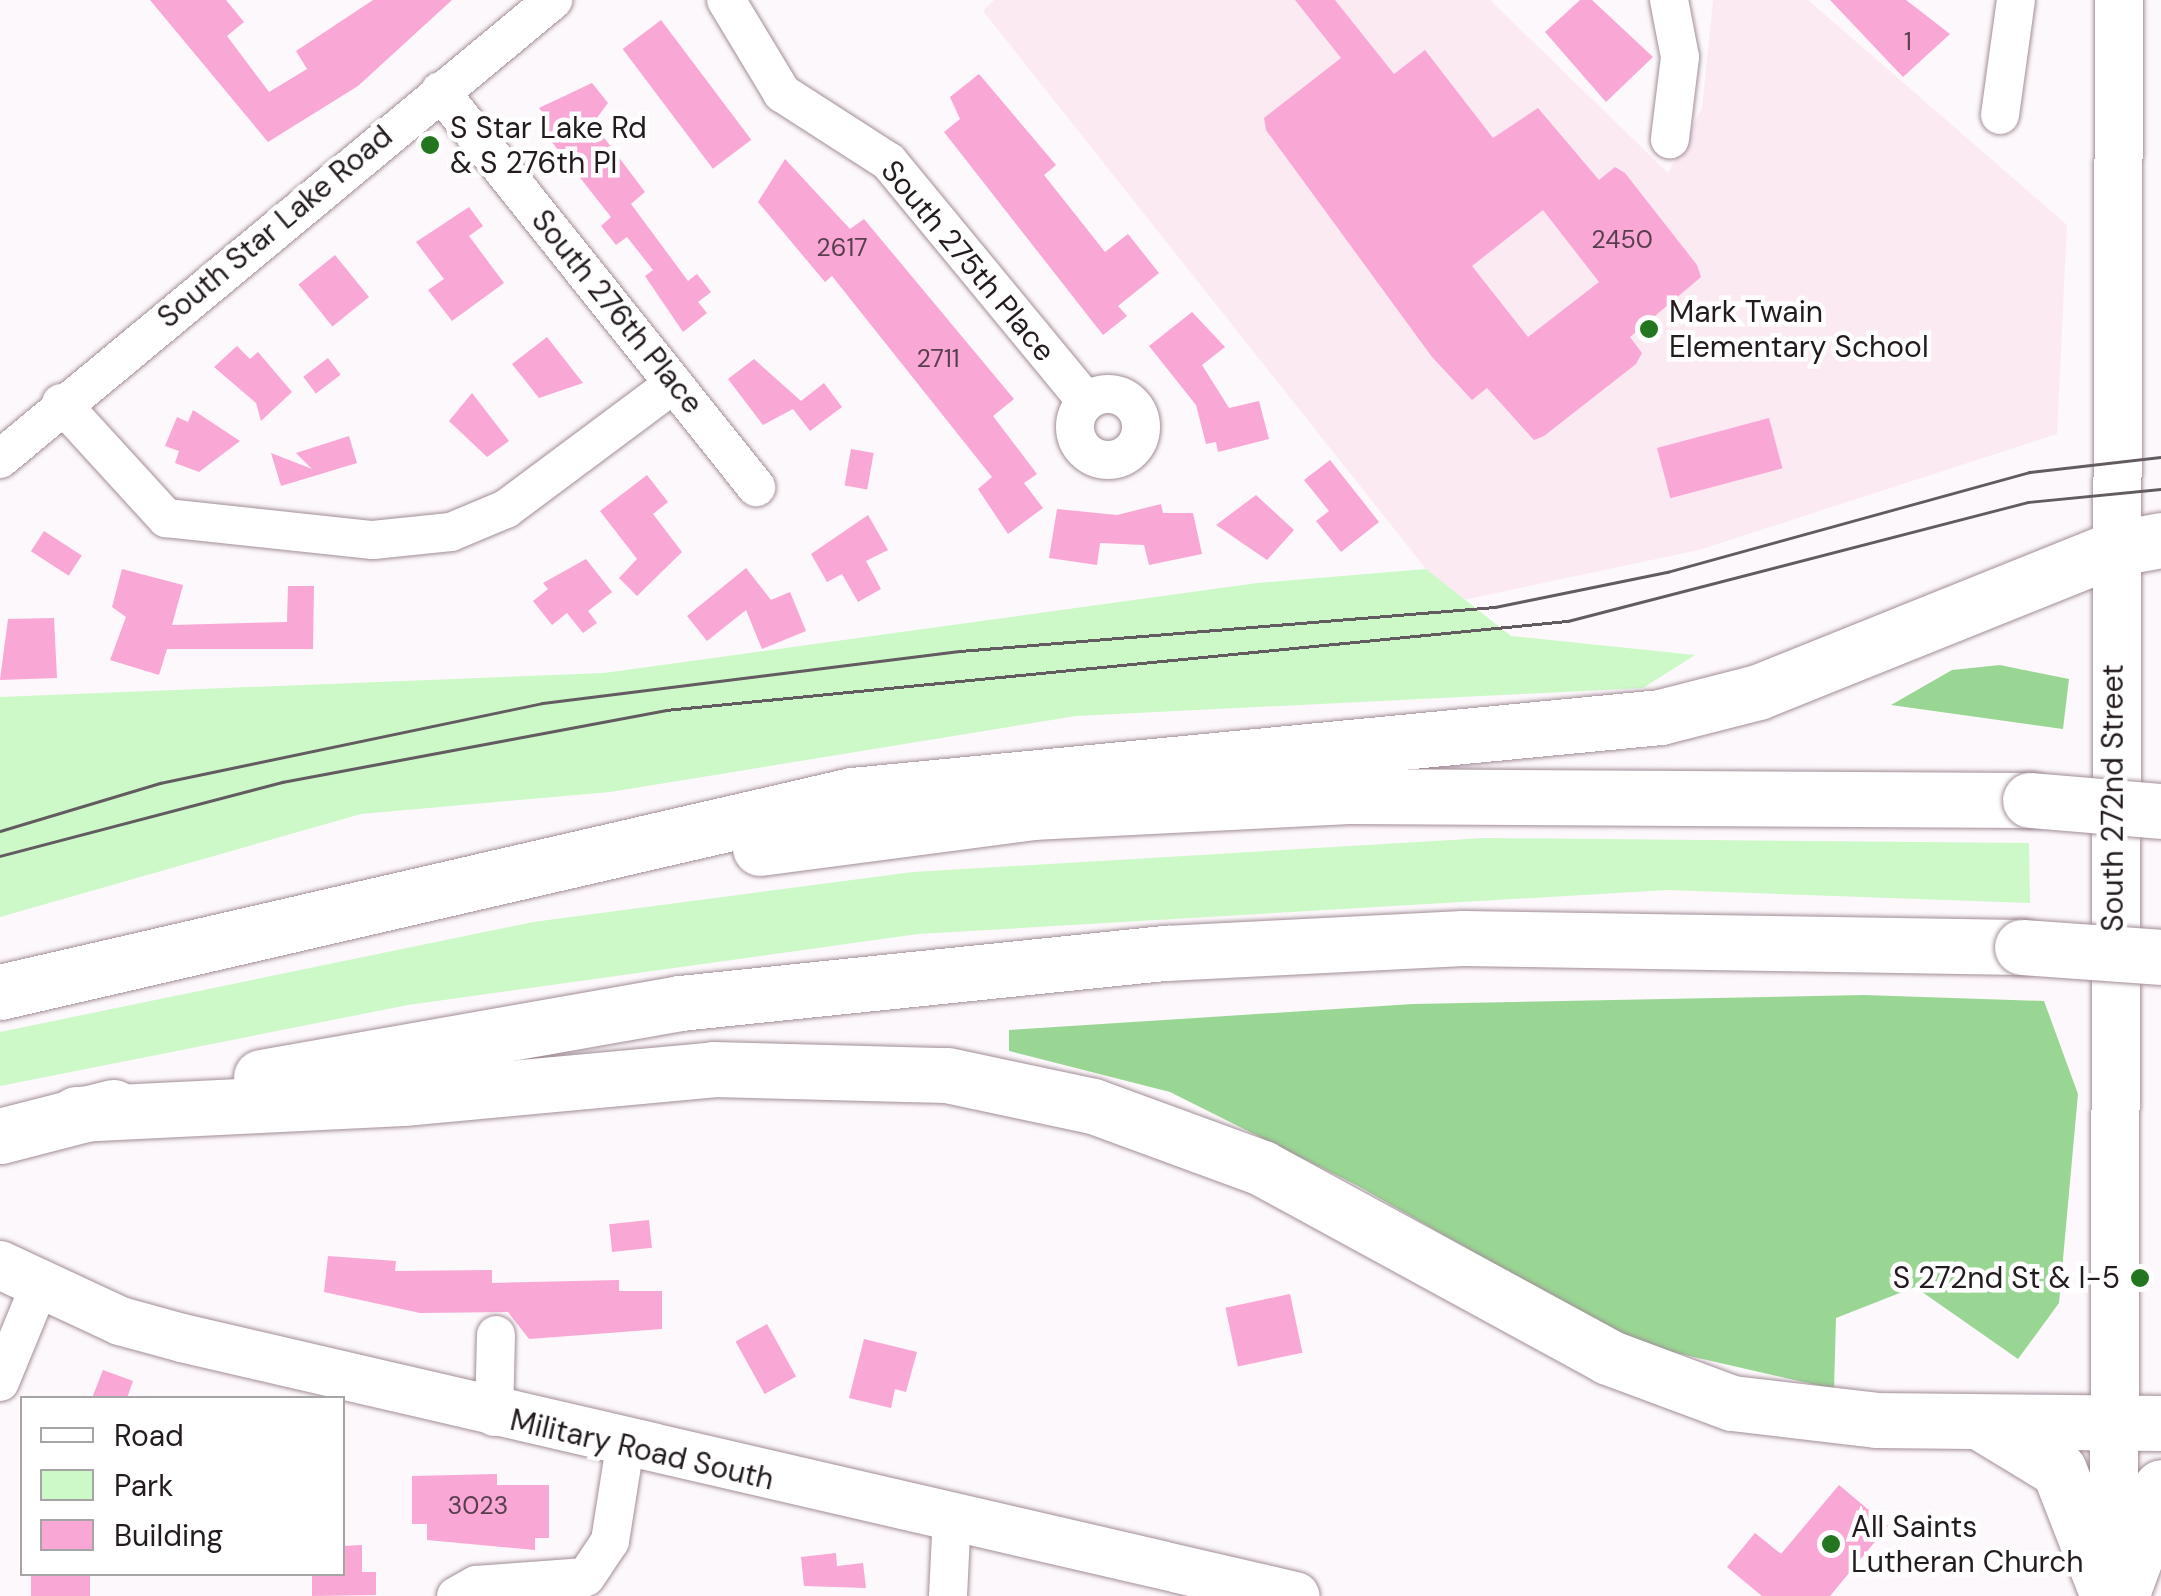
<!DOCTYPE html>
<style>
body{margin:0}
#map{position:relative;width:2161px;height:1596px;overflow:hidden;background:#fdf8fb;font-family:"DM Sans",sans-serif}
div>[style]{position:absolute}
.built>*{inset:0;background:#fceaf3}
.green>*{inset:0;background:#cdf8c8}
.forest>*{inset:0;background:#99d693}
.building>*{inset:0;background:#f9a7d5;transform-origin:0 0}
.roads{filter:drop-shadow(0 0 2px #a28d98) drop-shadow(0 0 2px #a28d98)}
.minor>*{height:38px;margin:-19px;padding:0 19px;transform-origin:19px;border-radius:19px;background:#fff}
.minor>.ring{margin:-19px;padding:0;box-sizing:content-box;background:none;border:38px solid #fff;border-radius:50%}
.major>*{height:48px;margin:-24px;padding:0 24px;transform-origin:24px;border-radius:24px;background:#fff}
.highway>*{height:55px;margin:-27.5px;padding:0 27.5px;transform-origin:27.5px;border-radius:27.5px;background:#fff}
.tram>*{height:2.5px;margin:-1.25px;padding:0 1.25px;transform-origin:1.25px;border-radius:1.25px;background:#625b60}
.bridges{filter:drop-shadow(0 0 2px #a28d98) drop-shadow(0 0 2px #a28d98)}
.highway-bridge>*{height:55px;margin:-27.5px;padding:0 27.5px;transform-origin:27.5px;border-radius:27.5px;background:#fff}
.dots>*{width:28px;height:28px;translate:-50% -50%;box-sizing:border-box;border:5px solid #fff;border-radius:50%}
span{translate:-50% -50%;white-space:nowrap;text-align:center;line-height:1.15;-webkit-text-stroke:9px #fff;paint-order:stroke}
.number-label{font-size:25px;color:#583e4d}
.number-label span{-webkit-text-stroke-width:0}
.poi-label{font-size:30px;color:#231b20}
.left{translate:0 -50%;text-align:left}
.right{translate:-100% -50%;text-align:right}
.street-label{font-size:30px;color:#231b20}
.legend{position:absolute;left:20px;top:1396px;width:325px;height:180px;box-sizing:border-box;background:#fff;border:2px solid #a7a4a6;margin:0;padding:12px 18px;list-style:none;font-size:30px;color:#231b20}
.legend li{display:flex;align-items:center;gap:20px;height:50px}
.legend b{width:50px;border:2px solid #a7a4a6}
</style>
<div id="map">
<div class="built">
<i style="clip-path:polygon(994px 0,1490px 0,1668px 173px,1702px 108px,1713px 0,1808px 0,2067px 225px,2057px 434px,1699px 550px,1463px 600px,1426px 569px,983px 11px)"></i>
</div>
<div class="green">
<i style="clip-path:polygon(1426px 569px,1511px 636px,1695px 655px,1643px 688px,1076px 716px,610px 792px,361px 814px,0 917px,0 697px,604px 673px,1257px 583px)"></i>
<i style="clip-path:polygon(1485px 838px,2029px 843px,2030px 903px,1668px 890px,918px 934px,408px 1005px,0 1086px,0 1032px,533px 922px,913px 872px)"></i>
</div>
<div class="forest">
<i style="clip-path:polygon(2000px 665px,2069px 679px,2063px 729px,1891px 705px,1952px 670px)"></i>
<i style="clip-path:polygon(1864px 995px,2044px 1001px,2078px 1094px,2059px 1303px,2018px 1359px,1915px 1287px,1836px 1318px,1834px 1389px,1633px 1343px,1358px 1186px,1170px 1092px,1009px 1051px,1009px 1030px,1413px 1004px)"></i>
</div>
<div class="building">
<i style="clip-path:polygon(150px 0,226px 0,244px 22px,227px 36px,269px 92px,307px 69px,296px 51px,373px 0,452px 0,358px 86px,268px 142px)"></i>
<i style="clip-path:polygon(evenodd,1295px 0,1335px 0,1394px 74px,1425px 50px,1493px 138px,1538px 108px,1599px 180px,1615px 167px,1625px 173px,1697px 265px,1701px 277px,1630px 337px,1642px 353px,1636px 364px,1544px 436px,1534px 440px,1487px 388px,1472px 400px,1432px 357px,1266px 130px,1264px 118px,1341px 58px,1295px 0,1543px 210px,1599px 282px,1528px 337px,1472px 266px,1543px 210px)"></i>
<i style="clip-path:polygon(1580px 0,1592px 0,1653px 57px,1606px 102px,1545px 32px)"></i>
<i style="clip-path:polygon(1830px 0,1906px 0,1950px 34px,1903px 77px)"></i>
<i style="left:661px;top:20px;width:150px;height:48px;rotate:53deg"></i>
<i style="clip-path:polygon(979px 74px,1056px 165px,1044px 175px,1105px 252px,1128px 234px,1159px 273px,1118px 306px,1127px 316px,1103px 335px,944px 132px,960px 119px,950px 97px)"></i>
<i style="clip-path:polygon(592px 83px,608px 103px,593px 123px,645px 192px,631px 204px,688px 281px,697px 274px,711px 292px,698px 302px,707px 313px,683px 332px,645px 276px,653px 270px,627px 237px,616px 245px,601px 226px,611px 217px,540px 127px,549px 120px,539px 108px)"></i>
<i style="clip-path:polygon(785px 159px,850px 229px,864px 219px,1014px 399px,993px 416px,1037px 474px,1024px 483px,1043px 508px,1008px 534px,978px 489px,992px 477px,832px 276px,825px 282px,758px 202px)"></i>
<i style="clip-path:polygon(469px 207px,483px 226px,469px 236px,504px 283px,452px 321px,428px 290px,444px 279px,416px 242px)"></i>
<i style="left:335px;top:255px;width:54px;height:47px;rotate:51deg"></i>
<i style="clip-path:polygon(1192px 312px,1225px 347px,1202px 365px,1229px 408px,1259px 401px,1269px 439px,1218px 452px,1216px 442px,1206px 444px,1196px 405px,1149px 346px)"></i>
<i style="clip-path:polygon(547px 337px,583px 383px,539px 398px,512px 364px)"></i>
<i style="clip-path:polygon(237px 346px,250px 359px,258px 352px,292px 392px,261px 421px,256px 403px,214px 367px)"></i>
<i style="left:328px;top:358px;width:21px;height:31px;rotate:53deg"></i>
<i style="clip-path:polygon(754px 359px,801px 401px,824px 383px,842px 407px,810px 431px,793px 409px,763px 425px,728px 379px)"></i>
<i style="clip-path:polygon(472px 393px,509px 441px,487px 457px,449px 421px)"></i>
<i style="clip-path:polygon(193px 410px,240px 441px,199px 472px,175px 463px,179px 451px,165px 446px,177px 417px,188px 422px)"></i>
<i style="left:1769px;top:418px;width:52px;height:116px;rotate:75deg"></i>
<i style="clip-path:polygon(349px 436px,357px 463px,281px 486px,271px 453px,312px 469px,296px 453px)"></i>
<i style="left:851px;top:449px;width:23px;height:37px;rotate:10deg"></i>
<i style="clip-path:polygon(1330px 460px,1379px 522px,1341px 552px,1316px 521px,1329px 511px,1304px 480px)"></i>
<i style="clip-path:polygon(647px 475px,668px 502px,653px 514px,682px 552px,637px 596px,619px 578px,637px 559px,600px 511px)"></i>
<i style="clip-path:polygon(1256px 495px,1294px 530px,1267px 560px,1216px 525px)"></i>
<i style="clip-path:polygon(1161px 504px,1163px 513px,1193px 513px,1202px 554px,1149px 565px,1144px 545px,1100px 543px,1097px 565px,1049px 558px,1057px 509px,1117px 515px)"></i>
<i style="clip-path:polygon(868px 515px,888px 550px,866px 561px,881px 589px,858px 602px,842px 574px,827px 582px,811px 554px)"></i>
<i style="left:44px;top:531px;width:45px;height:24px;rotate:33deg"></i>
<i style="clip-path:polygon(586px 559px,612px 592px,588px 611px,597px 623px,583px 633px,567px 613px,552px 625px,533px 601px,548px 589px,543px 583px)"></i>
<i style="clip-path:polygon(746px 568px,771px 600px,790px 592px,806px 631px,762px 649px,746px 610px,707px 641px,687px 616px)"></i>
<i style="clip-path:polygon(122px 569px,183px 585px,172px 625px,287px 622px,288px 586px,314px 586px,313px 649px,167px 649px,159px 675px,110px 660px,126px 617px,112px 607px)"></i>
<i style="clip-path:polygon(54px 618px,57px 678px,0 680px,8px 619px)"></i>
<i style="left:649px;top:1220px;width:28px;height:40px;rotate:84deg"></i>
<i style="clip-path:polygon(328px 1256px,396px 1261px,395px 1271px,492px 1270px,492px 1283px,619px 1280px,619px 1291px,662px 1291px,662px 1329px,529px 1339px,508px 1312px,420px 1313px,324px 1292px)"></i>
<i style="left:1290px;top:1294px;width:60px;height:66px;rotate:78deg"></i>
<i style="left:767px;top:1324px;width:60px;height:36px;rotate:61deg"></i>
<i style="clip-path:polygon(864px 1339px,917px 1352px,906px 1392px,895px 1389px,891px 1408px,849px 1398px)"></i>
<i style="clip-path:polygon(103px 1370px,133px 1381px,127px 1398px,92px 1398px)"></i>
<i style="clip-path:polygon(497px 1474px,497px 1485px,549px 1485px,549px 1538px,535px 1538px,535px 1550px,427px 1540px,427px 1524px,412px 1524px,412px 1476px)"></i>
<i style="clip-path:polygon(1839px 1485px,1888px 1526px,1830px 1596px,1762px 1596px,1727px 1567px,1755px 1533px,1781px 1554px)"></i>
<i style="clip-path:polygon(362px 1545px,362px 1572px,376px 1572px,376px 1595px,312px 1596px,312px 1574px,342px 1574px,342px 1546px)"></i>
<i style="clip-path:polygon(836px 1553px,837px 1566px,863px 1563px,866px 1588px,804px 1586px,801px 1557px)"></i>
<i style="left:31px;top:1574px;width:59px;height:22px"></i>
</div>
<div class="roads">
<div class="minor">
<i style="left:726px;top:0;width:109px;rotate:58.9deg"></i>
<i style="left:782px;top:93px;width:127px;rotate:32.8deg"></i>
<i style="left:889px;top:162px;width:310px;rotate:50.5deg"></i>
<i style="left:1669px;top:0;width:58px;rotate:79.1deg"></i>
<i style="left:1680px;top:57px;width:83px;rotate:97deg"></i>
<i style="left:440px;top:91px;width:507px;rotate:51.41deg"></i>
<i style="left:2000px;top:115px;width:116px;rotate:-82.1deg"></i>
<i class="ring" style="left:1075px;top:394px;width:28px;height:28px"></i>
<i style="left:61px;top:403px;width:156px;rotate:47.6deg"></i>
<i style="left:166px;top:518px;width:208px;rotate:6.1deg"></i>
<i style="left:373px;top:540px;width:78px;rotate:-5.9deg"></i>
<i style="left:451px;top:532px;width:60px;rotate:-22.7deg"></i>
<i style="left:506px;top:509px;width:209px;rotate:-36.7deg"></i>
<i style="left:0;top:459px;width:719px;rotate:-39.69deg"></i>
<i style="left:0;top:1382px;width:103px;rotate:-67.7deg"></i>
<i style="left:494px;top:1417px;width:82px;rotate:-88.6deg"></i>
<i style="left:456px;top:1596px;width:23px;rotate:-29deg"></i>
<i style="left:476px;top:1585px;width:110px;rotate:-4.2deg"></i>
<i style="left:586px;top:1577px;width:43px;rotate:-56.3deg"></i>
<i style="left:610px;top:1541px;width:96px;rotate:-81deg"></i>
<i style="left:948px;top:1596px;width:82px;rotate:-87.2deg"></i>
</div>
<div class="major">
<i style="left:0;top:1265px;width:132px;rotate:25deg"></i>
<i style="left:120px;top:1321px;width:64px;rotate:15.3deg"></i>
<i style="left:182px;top:1338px;width:1143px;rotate:13.05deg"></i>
<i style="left:2114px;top:1596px;width:1596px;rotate:-89.82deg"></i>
</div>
<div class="highway">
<i style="left:760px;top:848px;width:274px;rotate:-7.5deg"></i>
<i style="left:1032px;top:812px;width:317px;rotate:-2.9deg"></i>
<i style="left:1349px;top:796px;width:681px;rotate:0.34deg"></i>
<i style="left:0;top:992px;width:874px;rotate:-13.02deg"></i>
<i style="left:852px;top:795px;width:812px;rotate:-5.51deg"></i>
<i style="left:1660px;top:717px;width:101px;rotate:-14.3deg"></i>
<i style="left:1758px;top:692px;width:383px;rotate:-21.9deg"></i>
<i style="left:2113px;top:549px;width:49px;rotate:-10.6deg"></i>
<i style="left:261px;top:1077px;width:425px;rotate:-10deg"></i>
<i style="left:680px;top:1003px;width:489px;rotate:-5.9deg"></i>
<i style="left:1166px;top:953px;width:297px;rotate:-2.9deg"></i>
<i style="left:1463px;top:938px;width:559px;rotate:0.92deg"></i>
<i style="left:76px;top:1114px;width:327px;rotate:-2.8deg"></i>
<i style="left:403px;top:1098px;width:311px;rotate:-5.3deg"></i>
<i style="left:713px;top:1069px;width:234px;rotate:1.5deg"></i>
<i style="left:947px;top:1075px;width:149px;rotate:12deg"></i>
<i style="left:1093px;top:1106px;width:180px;rotate:20.1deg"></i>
<i style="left:1262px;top:1168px;width:394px;rotate:28.6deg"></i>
<i style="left:1608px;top:1357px;width:132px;rotate:20.4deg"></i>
<i style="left:1732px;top:1403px;width:145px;rotate:6.7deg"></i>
<i style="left:1876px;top:1420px;width:285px;rotate:0.6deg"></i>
<i style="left:0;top:1136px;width:117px;rotate:-14.4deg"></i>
<i style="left:1980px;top:1422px;width:92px;rotate:31.3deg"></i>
<i style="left:2059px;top:1470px;width:135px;rotate:68.7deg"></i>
<i style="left:2121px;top:1596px;width:116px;rotate:-69.8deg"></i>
</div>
</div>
<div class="tram">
<i style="left:0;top:831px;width:167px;rotate:-16.7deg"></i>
<i style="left:160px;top:783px;width:390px;rotate:-11.8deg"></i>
<i style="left:542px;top:703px;width:421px;rotate:-7.1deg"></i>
<i style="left:960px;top:651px;width:537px;rotate:-4.7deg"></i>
<i style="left:1495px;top:607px;width:176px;rotate:-11.5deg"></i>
<i style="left:1667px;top:572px;width:376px;rotate:-15.4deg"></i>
<i style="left:2029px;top:472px;width:133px;rotate:-6.5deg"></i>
<i style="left:0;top:856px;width:292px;rotate:-14.7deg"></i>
<i style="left:282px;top:782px;width:391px;rotate:-10.6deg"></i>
<i style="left:666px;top:710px;width:906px;rotate:-5.64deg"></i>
<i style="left:1568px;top:621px;width:475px;rotate:-14.5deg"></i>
<i style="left:2028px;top:502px;width:134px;rotate:-5.6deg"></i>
</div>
<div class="bridges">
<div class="highway-bridge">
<i style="left:2030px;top:800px;width:131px;rotate:4.8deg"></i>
<i style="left:2022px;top:947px;width:139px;rotate:4.1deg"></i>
</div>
</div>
<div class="dots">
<i style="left:430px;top:145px;background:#23751f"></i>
<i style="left:1649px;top:329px;background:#23751f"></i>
<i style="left:2140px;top:1278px;background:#23751f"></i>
<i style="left:1831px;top:1544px;background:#23751f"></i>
</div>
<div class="number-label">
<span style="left:1908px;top:42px">1</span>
<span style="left:1622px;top:240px">2450</span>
<span style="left:842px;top:248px">2617</span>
<span style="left:938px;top:359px">2711</span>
<span style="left:478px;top:1506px">3023</span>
</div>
<div class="poi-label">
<span class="left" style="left:450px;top:145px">S Star Lake Rd<br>&amp; S 276th Pl</span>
<span class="left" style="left:1669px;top:329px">Mark Twain<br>Elementary School</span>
<span class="right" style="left:2120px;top:1278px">S 272nd St &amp; I-5</span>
<span class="left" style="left:1851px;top:1544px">All Saints<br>Lutheran Church</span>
</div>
<div class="street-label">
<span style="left:275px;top:227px;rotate:-40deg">South Star Lake Road</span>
<span style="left:968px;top:261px;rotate:50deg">South 275th Place</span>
<span style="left:617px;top:312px;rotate:51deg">South 276th Place</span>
<span style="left:2113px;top:798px;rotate:-90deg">South 272nd Street</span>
<span style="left:642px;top:1450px;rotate:13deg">Military Road South</span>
</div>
<ul class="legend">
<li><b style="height:12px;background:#fff"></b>Road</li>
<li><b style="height:28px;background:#cdf8c8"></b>Park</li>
<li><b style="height:28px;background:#f9a7d5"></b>Building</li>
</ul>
</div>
